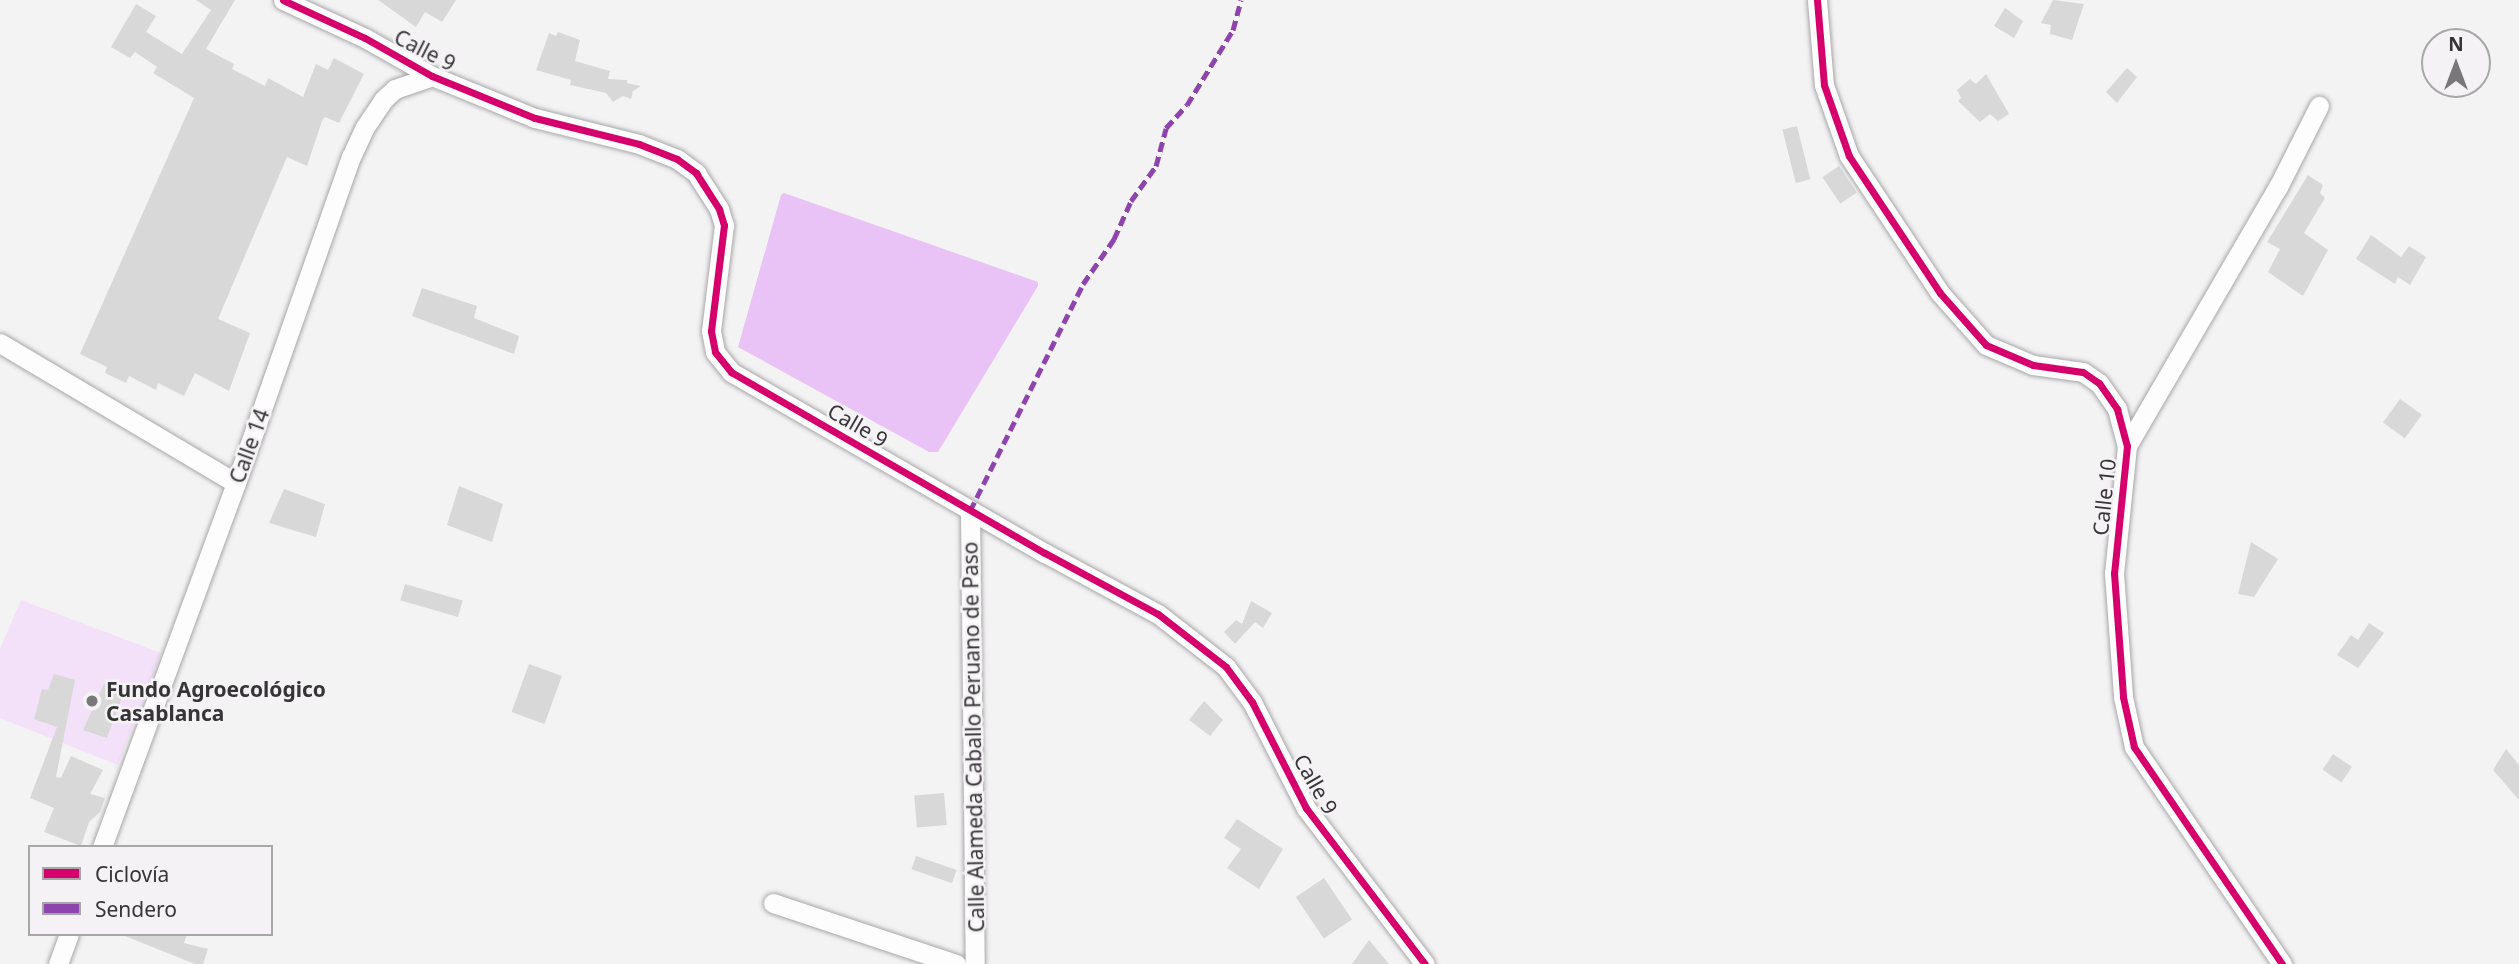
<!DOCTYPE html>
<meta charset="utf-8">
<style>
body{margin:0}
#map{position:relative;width:2519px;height:964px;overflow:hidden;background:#f4f3f4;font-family:"Noto Sans",sans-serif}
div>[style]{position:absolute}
.green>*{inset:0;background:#f3e0f9}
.water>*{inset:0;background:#e9c3f5}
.building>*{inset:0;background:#d8d8d8;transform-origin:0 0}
.roads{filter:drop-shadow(0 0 2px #a8a7a8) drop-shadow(0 0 2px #a8a7a8)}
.minor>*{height:19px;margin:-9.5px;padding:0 9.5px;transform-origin:9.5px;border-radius:9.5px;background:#fdfdfd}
.quiet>*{height:5px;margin-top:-2.5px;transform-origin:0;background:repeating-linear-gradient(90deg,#8e44ad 0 10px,transparent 0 15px)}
.cycleway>*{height:7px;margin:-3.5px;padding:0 3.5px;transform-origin:3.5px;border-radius:3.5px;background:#d6006c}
.dots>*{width:19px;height:19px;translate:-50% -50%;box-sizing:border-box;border:4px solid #f5f2f5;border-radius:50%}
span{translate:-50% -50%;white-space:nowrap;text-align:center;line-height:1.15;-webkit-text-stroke:5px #f5f2f5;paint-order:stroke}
.street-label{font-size:21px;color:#363536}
.poi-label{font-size:21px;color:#363536;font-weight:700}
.left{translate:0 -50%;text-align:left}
.legend{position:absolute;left:28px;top:845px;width:245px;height:91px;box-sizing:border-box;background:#f5f2f5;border:2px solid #a9a6a9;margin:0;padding:9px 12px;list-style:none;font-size:21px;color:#363536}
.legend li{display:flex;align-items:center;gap:14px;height:35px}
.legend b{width:35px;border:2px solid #a9a6a9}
.north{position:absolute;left:2421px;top:28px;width:70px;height:70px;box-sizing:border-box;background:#f5f2f5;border:2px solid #a9a6a9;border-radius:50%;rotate:0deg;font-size:19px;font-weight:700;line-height:28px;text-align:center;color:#363536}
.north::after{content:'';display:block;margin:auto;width:24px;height:32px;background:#787878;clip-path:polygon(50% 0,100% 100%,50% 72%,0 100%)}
</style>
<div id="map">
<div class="green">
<i style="clip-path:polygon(21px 600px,161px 653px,118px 765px,0 718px,0 649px)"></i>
</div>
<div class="water">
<i style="clip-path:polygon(784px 193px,1038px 282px,1038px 286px,938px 452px,929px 452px,738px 347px,781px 195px)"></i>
</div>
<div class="building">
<i style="clip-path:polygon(196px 0,235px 0,206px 49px,234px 64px,232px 69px,265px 86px,268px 78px,303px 97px,316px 64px,328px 70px,334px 58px,364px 74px,339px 123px,325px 117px,322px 121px,307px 166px,287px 157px,218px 319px,250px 333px,229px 391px,195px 373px,184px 396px,158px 383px,156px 390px,129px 376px,126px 383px,105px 373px,107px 367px,80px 354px,194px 98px,153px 73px,157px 67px,135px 52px,130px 58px,111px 47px,136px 4px,156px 16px,146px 32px,182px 54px,211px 10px)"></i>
<i style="clip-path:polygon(378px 0,456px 0,442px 22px,425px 12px,416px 27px)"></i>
<i style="clip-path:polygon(2053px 0,2084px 4px,2072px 40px,2050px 34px,2051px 25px,2041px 23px)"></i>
<i style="clip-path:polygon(2005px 8px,2023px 21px,2014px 38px,1994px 26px)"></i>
<i style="clip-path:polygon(558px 32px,580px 40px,575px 61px,610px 71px,608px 79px,627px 80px,627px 83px,641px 86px,633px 91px,631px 99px,623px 96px,613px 102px,606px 93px,570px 85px,571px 80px,536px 70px,549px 33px,556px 36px)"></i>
<i style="clip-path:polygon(2127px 68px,2137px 77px,2117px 103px,2106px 92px)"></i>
<i style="clip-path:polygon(1986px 74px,2009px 114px,1998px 121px,1990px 114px,1980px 122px,1958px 101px,1961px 98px,1957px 90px,1970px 79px,1976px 84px)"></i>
<i style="left:1797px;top:126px;width:55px;height:15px;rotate:76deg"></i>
<i style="left:1839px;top:166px;width:32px;height:20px;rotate:56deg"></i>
<i style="clip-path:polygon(2308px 175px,2323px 185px,2320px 193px,2325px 198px,2304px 233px,2328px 250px,2303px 296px,2268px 272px,2280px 249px,2267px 242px)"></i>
<i style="clip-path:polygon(2371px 235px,2401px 257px,2409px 246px,2426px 257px,2410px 285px,2398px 277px,2395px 284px,2356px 259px)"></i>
<i style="clip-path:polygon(422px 288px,477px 306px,474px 318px,519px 336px,514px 354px,412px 316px)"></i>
<i style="left:2400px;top:399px;width:27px;height:29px;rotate:36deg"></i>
<i style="clip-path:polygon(459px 486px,503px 504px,492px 542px,447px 525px)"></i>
<i style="clip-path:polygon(284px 489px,325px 504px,316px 537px,269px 523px)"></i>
<i style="clip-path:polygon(2251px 542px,2278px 559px,2254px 597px,2238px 594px)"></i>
<i style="left:405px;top:584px;width:60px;height:17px;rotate:16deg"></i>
<i style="clip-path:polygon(1251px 601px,1272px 613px,1263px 628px,1255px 622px,1235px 644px,1224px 632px,1236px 620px,1242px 624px)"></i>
<i style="clip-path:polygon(2369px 623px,2384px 633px,2358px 668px,2337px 655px,2351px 635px,2358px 640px)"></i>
<i style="left:529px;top:664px;width:35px;height:51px;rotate:20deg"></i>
<i style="clip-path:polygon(54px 674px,75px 680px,56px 777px,61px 778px,71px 756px,103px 770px,90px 794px,105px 798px,100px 812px,89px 822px,81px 846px,44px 832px,54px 808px,30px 798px,57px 727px,34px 719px,42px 689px,48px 690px)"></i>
<i style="clip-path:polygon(104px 684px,124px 692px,107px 738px,83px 730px)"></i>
<i style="clip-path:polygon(1204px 701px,1223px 720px,1210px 736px,1189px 720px)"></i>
<i style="clip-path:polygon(2506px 749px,2519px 765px,2519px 800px,2493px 770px)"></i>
<i style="left:2333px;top:754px;width:23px;height:19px;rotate:34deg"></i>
<i style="left:944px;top:793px;width:32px;height:30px;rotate:85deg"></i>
<i style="clip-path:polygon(1237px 819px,1283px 849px,1259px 889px,1227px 868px,1241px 849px,1224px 838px)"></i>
<i style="left:916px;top:856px;width:43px;height:14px;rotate:19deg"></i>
<i style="left:1324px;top:878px;width:50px;height:34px;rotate:56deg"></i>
<i style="clip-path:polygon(120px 934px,187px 934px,184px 943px,208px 949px,203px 964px,195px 964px)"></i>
<i style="clip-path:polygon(1369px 940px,1389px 964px,1352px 964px)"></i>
</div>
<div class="roads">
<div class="minor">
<i style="left:283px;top:0;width:90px;rotate:24.9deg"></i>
<i style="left:365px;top:38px;width:77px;rotate:29.6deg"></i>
<i style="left:432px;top:76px;width:111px;rotate:22.2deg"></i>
<i style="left:535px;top:118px;width:107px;rotate:14deg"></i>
<i style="left:639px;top:144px;width:41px;rotate:21.5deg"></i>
<i style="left:677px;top:159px;width:24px;rotate:36deg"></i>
<i style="left:696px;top:173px;width:43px;rotate:57.4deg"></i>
<i style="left:719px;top:209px;width:17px;rotate:73deg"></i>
<i style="left:724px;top:225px;width:107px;rotate:97deg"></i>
<i style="left:711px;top:331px;width:21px;rotate:79deg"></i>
<i style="left:715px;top:352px;width:26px;rotate:51deg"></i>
<i style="left:731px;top:372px;width:362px;rotate:30deg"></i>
<i style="left:1045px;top:553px;width:128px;rotate:28.4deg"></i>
<i style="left:1158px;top:614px;width:86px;rotate:37.9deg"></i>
<i style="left:1226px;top:667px;width:44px;rotate:53.4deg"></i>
<i style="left:1252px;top:702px;width:119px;rotate:63deg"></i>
<i style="left:1306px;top:808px;width:196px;rotate:52.7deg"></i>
<i style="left:1817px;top:0;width:85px;rotate:85.3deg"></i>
<i style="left:1824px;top:85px;width:75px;rotate:70.6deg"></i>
<i style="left:1849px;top:156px;width:164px;rotate:56.4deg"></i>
<i style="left:1940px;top:293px;width:69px;rotate:48.5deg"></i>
<i style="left:1986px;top:345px;width:51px;rotate:23.1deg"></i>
<i style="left:2033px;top:365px;width:50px;rotate:8deg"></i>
<i style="left:2083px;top:372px;width:19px;rotate:35deg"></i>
<i style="left:2099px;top:383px;width:32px;rotate:55deg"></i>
<i style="left:2117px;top:409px;width:38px;rotate:75deg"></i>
<i style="left:2127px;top:446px;width:128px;rotate:95.8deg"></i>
<i style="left:2114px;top:573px;width:124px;rotate:85.8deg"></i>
<i style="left:2123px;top:697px;width:51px;rotate:77.6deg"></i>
<i style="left:2134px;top:747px;width:263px;rotate:55.7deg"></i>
<i style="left:0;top:343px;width:274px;rotate:30.7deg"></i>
<i style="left:2127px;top:446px;width:300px;rotate:-59.8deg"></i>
<i style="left:2278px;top:187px;width:91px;rotate:-63.2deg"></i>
<i style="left:970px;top:511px;width:453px;rotate:89.4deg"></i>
<i style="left:102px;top:847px;width:388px;rotate:-69.8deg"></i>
<i style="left:236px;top:483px;width:346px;rotate:-70.6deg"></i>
<i style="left:351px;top:157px;width:33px;rotate:-65deg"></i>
<i style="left:365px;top:127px;width:32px;rotate:-56deg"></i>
<i style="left:383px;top:100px;width:16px;rotate:-43deg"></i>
<i style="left:395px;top:89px;width:39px;rotate:-19deg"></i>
<i style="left:773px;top:903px;width:193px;rotate:18.4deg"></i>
<i style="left:58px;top:964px;width:32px;rotate:-70deg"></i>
</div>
</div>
<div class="quiet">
<i style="left:970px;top:511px;width:254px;rotate:-63.5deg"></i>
<i style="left:1083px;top:284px;width:55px;rotate:-55.4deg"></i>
<i style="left:1114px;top:239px;width:42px;rotate:-65.9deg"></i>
<i style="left:1131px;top:201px;width:43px;rotate:-54.5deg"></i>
<i style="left:1156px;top:166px;width:39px;rotate:-75deg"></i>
<i style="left:1166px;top:128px;width:31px;rotate:-48deg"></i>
<i style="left:1187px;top:105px;width:88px;rotate:-58.5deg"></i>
<i style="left:1233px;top:30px;width:31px;rotate:-75deg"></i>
</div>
<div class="cycleway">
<i style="left:283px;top:0;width:90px;rotate:24.9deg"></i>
<i style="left:365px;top:38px;width:77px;rotate:29.6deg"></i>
<i style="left:432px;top:76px;width:111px;rotate:22.2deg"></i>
<i style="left:535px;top:118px;width:107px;rotate:14deg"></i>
<i style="left:639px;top:144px;width:41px;rotate:21.5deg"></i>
<i style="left:677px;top:159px;width:24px;rotate:36deg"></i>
<i style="left:696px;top:173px;width:43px;rotate:57.4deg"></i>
<i style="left:719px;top:209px;width:17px;rotate:73deg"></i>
<i style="left:724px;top:225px;width:107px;rotate:97deg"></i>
<i style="left:711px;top:331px;width:21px;rotate:79deg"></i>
<i style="left:715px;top:352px;width:26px;rotate:51deg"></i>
<i style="left:731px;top:372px;width:362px;rotate:30deg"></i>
<i style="left:1045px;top:553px;width:128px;rotate:28.4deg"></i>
<i style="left:1158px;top:614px;width:86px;rotate:37.9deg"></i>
<i style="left:1226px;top:667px;width:44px;rotate:53.4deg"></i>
<i style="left:1252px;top:702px;width:119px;rotate:63deg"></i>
<i style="left:1306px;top:808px;width:196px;rotate:52.7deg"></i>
<i style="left:1817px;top:0;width:85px;rotate:85.3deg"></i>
<i style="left:1824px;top:85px;width:75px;rotate:70.6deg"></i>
<i style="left:1849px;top:156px;width:164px;rotate:56.4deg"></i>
<i style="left:1940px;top:293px;width:69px;rotate:48.5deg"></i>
<i style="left:1986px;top:345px;width:51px;rotate:23.1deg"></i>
<i style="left:2033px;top:365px;width:50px;rotate:8deg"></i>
<i style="left:2083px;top:372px;width:19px;rotate:35deg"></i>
<i style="left:2099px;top:383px;width:32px;rotate:55deg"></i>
<i style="left:2117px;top:409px;width:38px;rotate:75deg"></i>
<i style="left:2127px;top:446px;width:128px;rotate:95.8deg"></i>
<i style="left:2114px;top:573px;width:124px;rotate:85.8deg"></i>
<i style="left:2123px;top:697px;width:51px;rotate:77.6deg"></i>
<i style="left:2134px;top:747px;width:263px;rotate:55.7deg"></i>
</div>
<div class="dots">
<i style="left:92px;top:701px;background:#787878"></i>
</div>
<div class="street-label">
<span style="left:425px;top:50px;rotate:27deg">Calle 9</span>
<span style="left:858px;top:425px;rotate:30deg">Calle 9</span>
<span style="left:249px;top:446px;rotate:-70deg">Calle 14</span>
<span style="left:2104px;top:497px;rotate:-84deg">Calle 10</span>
<span style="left:973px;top:737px;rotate:-91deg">Calle Alameda Caballo Peruano de Paso</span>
<span style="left:1316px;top:784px;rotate:60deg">Calle 9</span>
</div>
<div class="poi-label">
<span class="left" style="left:106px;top:701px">Fundo Agroecológico<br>Casablanca</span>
</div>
<ul class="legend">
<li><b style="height:9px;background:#d6006c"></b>Ciclovía</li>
<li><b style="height:9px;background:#8e44ad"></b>Sendero</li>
</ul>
<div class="north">N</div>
</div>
